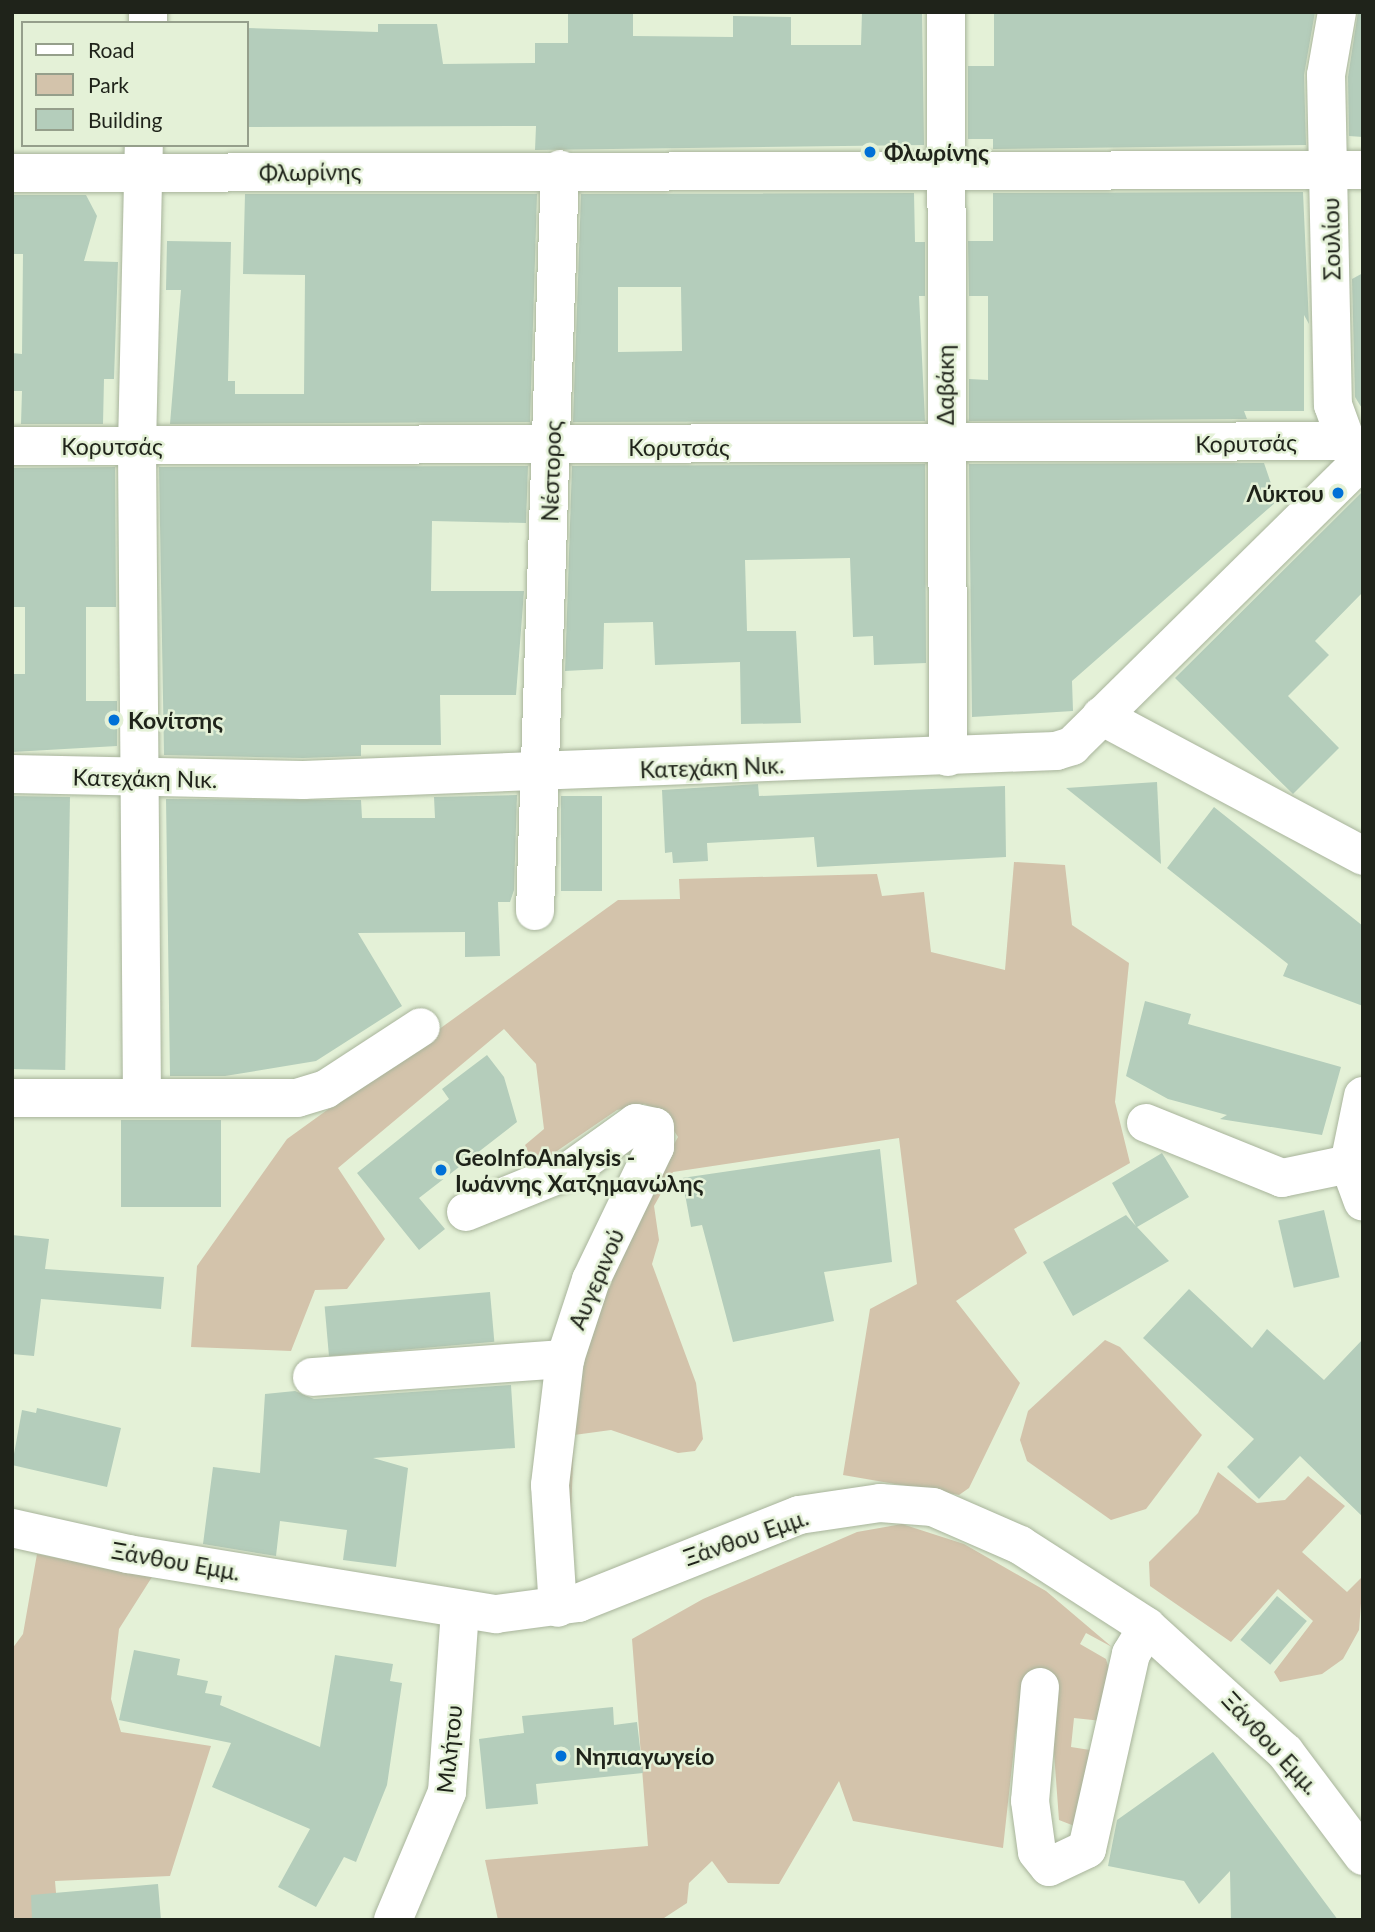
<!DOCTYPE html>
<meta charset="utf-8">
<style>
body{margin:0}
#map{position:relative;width:1375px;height:1932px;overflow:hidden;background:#e4f1d7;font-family:Lato,sans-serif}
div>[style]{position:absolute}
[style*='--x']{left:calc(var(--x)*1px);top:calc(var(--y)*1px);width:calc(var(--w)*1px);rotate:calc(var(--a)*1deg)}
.green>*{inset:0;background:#d3c3ab}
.building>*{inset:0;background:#b4cdbb;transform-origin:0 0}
.roads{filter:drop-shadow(0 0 2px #a8b49b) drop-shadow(0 0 2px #a8b49b)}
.minor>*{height:38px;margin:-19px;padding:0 19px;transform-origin:19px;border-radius:19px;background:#fff}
.dots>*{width:19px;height:19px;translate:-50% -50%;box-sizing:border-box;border:4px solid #e4f1d7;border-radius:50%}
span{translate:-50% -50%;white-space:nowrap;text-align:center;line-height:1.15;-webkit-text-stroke:5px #e4f1d7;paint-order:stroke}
.poi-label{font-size:23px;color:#1f231a;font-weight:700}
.left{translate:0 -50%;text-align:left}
.right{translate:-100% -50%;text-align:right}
.street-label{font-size:23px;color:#1f231a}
.frame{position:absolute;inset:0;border:14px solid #1f231a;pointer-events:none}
.legend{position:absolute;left:21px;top:21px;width:228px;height:126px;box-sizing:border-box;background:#e4f1d7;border:2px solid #959f8b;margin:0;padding:9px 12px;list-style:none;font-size:21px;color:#1f231a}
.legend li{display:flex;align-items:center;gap:14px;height:35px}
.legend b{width:35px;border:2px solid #959f8b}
</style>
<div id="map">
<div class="green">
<div style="clip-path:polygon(1014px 862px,1065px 865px,1072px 925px,1129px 963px,1115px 1102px,1130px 1163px,1014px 1229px,1027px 1253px,956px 1301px,1020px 1383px,969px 1488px,959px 1495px,843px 1475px,870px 1309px,917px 1284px,899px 1138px,673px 1172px,654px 1206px,659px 1240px,652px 1264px,696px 1383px,703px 1439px,695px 1451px,678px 1453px,611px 1430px,574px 1435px,570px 1541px,560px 1554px,566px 1422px,588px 1323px,627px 1228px,678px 1137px,661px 1111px,644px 1104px,617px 1110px,535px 1166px,525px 1145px,544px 1129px,536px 1064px,504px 1029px,338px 1168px,385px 1239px,347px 1289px,315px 1290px,291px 1351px,191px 1347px,197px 1266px,287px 1139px,618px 900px,680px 899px,679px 879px,877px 874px,882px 896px,924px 892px,931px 952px,1005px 970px)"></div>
<div style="clip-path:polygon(1105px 1340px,1120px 1347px,1202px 1435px,1146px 1509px,1111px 1520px,1027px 1461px,1020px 1440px,1028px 1411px)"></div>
<div style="clip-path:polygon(1218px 1472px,1257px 1503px,1285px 1500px,1308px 1476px,1345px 1506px,1302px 1552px,1347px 1592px,1363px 1576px,1359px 1630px,1343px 1659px,1322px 1674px,1280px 1682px,1274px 1672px,1313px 1621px,1278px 1589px,1231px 1642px,1150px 1586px,1149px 1562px,1198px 1513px)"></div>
<div style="clip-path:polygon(902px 1524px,964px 1544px,1046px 1591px,1112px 1647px,1086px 1633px,1080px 1644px,1106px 1659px,1110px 1672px,1102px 1721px,1074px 1718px,1071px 1747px,1090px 1750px,1077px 1827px,1059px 1820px,1052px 1726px,1029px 1694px,1016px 1730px,1003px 1848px,853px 1821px,839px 1781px,779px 1884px,728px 1883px,712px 1861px,689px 1883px,687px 1903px,664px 1918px,498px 1920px,485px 1860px,648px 1846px,632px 1639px,703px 1599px,857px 1532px)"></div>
<div style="clip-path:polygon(37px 1554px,152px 1577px,119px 1629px,111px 1699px,121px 1732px,211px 1746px,170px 1876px,55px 1881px,58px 1916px,12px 1920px,12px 1649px,23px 1634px)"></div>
</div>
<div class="building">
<div style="clip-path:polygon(568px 12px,633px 12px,633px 36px,733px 37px,733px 16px,791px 17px,791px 45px,861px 45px,862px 12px,922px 12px,924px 145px,535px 150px,536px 126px,247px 127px,247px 28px,378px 32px,378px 24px,437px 24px,443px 64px,535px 63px,535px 43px,568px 43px)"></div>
<div style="clip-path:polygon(994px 12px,1315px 12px,1304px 75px,1306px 145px,993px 149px,993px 139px,968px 139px,968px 66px,994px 66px)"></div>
<div style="clip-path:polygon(1358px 12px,1363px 12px,1363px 137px,1349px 136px,1348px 77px)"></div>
<div style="clip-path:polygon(1303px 192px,1309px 324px,1304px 315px,1304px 411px,1244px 411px,1247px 419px,969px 421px,969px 379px,988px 380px,988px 296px,969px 296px,968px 241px,993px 241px,993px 193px)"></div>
<div style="clip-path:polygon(evenodd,914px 193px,915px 242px,925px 242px,925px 296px,919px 296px,925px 421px,573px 422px,581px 194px,914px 193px,618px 287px,681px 287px,682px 351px,618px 352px,618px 287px)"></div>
<div style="clip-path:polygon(245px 194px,537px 194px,530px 422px,170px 424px,181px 290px,166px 290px,167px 241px,231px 242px,228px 381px,235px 381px,235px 394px,304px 394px,305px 275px,243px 274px)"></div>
<div style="clip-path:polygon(12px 195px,86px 195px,97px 216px,84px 261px,118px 262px,114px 379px,104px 379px,103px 424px,21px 424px,22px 391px,12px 391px,12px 353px,22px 354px,23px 254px,12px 254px)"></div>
<div style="clip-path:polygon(1363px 273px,1363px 410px,1355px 397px,1352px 279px)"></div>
<div style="clip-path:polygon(1264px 463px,1277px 501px,1072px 681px,1073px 711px,972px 717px,969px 464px)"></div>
<div style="clip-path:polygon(925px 464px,926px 663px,874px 665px,873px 636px,853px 637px,850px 558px,745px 560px,747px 631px,796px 631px,801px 723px,741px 724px,740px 662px,655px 665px,653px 622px,604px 623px,603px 669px,565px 671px,572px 466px)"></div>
<div style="clip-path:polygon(528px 466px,526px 523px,432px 521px,431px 591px,524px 591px,516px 695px,440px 695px,441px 745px,361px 745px,361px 756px,303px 758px,164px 755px,159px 467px)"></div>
<div style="clip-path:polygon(115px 467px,116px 607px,86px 607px,86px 701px,117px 701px,117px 746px,12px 752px,12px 674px,25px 674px,25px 607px,12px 607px,12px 468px)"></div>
<div style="clip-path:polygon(1363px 491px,1363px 592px,1315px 641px,1329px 655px,1288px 696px,1339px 748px,1293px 794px,1175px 678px)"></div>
<div style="clip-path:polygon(1157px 782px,1161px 864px,1066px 788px)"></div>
<div style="clip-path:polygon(758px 784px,759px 796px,1005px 786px,1006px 857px,817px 867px,814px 837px,707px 843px,708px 861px,673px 863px,672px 852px,665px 853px,662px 790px)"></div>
<div style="clip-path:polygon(517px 795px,514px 890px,510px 902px,498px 902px,500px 956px,465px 957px,465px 932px,358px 933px,402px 1006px,316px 1061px,225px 1076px,170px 1076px,166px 799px,361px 800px,362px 818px,435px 818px,434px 797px)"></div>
<div style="left:12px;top:796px;width:58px;height:273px;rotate:1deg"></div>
<div style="left:561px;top:796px;width:41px;height:95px"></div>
<div style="clip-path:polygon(1214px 807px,1363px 926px,1363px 1006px,1283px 976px,1288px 964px,1167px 868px)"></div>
<div style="clip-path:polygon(1145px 1001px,1191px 1014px,1188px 1024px,1341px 1067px,1322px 1135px,1220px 1119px,1227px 1115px,1168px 1099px,1126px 1076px)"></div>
<div style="clip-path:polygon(487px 1055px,504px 1077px,517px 1122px,419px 1198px,445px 1229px,419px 1250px,357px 1173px,449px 1099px,442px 1089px)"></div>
<div style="left:121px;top:1120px;width:100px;height:87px"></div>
<div style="clip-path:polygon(880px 1149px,892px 1262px,824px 1272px,834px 1321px,733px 1342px,702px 1225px,691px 1227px,682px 1178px)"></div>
<div style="clip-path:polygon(1162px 1153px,1189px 1197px,1137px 1227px,1169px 1261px,1073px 1316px,1043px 1262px,1126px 1215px,1136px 1226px,1112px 1183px)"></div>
<div style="left:1324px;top:1210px;width:69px;height:47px;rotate:77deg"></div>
<div style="clip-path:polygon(12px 1235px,49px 1239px,45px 1269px,164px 1277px,161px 1309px,41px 1299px,34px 1356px,12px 1354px)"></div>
<div style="clip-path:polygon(1189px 1289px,1252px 1348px,1267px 1329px,1324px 1380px,1363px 1339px,1363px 1517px,1300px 1456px,1259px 1499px,1227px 1467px,1254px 1439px,1143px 1338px)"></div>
<div style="left:490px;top:1292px;width:50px;height:166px;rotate:85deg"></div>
<div style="clip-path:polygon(511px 1385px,515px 1448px,373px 1458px,408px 1468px,396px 1567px,343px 1560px,347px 1530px,280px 1521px,276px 1556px,203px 1544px,213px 1467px,260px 1473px,265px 1394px,295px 1391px,314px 1399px)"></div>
<div style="clip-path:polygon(37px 1408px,121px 1428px,107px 1487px,12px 1465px,22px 1410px,36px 1413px)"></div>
<div style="left:1277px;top:1596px;width:39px;height:57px;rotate:40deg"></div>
<div style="clip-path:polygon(134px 1650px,180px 1659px,177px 1675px,208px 1681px,205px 1693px,222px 1696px,220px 1705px,320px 1747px,335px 1655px,393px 1664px,390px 1681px,402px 1683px,387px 1785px,356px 1862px,344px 1857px,316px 1907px,278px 1887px,310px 1829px,212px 1787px,231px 1743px,119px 1720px)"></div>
<div style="clip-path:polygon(613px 1707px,614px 1725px,637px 1722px,643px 1773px,536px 1784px,538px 1804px,486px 1809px,479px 1739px,524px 1733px,522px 1716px)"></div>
<div style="clip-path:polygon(1213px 1752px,1338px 1920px,1231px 1920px,1230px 1871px,1199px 1904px,1184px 1881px,1108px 1866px,1117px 1820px)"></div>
<div style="clip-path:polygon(158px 1884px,161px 1920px,32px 1920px,31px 1895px)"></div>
</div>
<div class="roads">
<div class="minor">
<div style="--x:946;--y:12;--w:745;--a:89.85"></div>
<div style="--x:1337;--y:12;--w:64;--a:99.9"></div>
<div style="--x:1326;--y:75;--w:330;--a:88.8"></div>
<div style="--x:1333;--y:405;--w:38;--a:70"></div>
<div style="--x:1346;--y:441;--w:23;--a:43"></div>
<div style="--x:148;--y:23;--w:11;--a:-90"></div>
<div style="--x:12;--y:173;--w:1351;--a:-0.13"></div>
<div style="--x:12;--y:446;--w:1334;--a:-0.21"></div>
<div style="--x:1101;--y:716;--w:297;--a:28.1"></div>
<div style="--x:12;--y:774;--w:291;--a:1.2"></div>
<div style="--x:303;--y:780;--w:754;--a:-2.21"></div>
<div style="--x:1056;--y:751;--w:17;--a:-17"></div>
<div style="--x:1072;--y:746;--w:409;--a:-44.6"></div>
<div style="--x:535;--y:911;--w:742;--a:-88.07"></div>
<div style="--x:1363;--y:1096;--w:69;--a:101.6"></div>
<div style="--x:1349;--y:1164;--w:40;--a:69.8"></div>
<div style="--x:12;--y:1098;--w:285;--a:0"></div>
<div style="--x:297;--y:1098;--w:30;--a:-17"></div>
<div style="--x:326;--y:1089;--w:113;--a:-33.1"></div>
<div style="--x:142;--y:1098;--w:652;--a:-90.44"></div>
<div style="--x:137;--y:446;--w:301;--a:-88.7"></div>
<div style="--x:1146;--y:1123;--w:147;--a:22"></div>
<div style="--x:1282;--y:1178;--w:68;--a:-11.8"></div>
<div style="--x:466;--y:1212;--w:114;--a:-22.1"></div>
<div style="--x:572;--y:1169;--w:79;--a:-35.7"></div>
<div style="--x:636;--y:1123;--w:19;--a:12"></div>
<div style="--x:655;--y:1127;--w:20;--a:90"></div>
<div style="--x:655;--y:1147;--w:148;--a:115.7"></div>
<div style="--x:591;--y:1280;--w:83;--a:108.2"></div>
<div style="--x:565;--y:1359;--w:127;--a:96.8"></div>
<div style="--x:550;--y:1485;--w:123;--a:86.3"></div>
<div style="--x:312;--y:1377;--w:254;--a:-4.1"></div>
<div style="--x:12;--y:1528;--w:119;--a:12.6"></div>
<div style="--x:128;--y:1554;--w:373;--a:9.3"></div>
<div style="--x:496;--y:1614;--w:83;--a:-7.6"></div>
<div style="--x:578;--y:1603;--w:238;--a:-21.7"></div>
<div style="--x:799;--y:1515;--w:82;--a:-8.4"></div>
<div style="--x:880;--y:1503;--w:53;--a:4.3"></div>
<div style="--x:933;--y:1507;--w:95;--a:23.6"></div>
<div style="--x:1020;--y:1545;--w:151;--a:32.8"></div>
<div style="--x:1147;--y:1627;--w:186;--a:42.2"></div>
<div style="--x:1285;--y:1752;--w:130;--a:53.1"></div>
<div style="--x:1040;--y:1687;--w:114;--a:95"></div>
<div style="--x:1030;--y:1801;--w:51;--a:82.2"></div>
<div style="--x:1037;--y:1852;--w:19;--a:51"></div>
<div style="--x:1049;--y:1867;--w:42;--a:-25.3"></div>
<div style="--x:1087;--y:1849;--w:200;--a:-77.3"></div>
<div style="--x:1131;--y:1654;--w:31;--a:-59"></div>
<div style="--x:393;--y:1920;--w:139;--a:-67.1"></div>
<div style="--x:447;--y:1792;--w:183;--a:-85.9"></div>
</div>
</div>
<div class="dots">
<div style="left:870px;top:152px;background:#0070d7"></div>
<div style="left:1338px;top:493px;background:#0070d7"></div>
<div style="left:114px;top:720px;background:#0070d7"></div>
<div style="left:441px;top:1170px;background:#0070d7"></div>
<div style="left:561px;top:1756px;background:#0070d7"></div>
</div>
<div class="poi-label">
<span class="left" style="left:884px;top:152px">Φλωρίνης</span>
<span class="right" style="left:1324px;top:493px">Λύκτου</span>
<span class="left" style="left:128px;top:720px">Κονίτσης</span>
<span class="left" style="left:455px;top:1170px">GeoInfoAnalysis -<br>Ιωάννης Χατζημανώλης</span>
<span class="left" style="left:575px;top:1756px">Νηπιαγωγείο</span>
</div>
<div class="street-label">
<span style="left:310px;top:172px;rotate:-1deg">Φλωρίνης</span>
<span style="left:1331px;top:239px;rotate:-91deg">Σουλίου</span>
<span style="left:945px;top:385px;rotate:-90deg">Δαβάκη</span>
<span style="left:1246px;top:443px;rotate:-1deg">Κορυτσάς</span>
<span style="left:112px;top:446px">Κορυτσάς</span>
<span style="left:679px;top:447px">Κορυτσάς</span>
<span style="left:551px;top:471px;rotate:-88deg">Νέστορος</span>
<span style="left:712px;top:767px;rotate:-2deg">Κατεχάκη Νικ.</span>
<span style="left:145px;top:778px;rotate:1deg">Κατεχάκη Νικ.</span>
<span style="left:596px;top:1279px;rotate:-67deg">Αυγερινού</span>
<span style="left:746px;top:1537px;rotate:-19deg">Ξάνθου Εμμ.</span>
<span style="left:176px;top:1561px;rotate:10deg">Ξάνθου Εμμ.</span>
<span style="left:1271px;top:1743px;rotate:47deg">Ξάνθου Εμμ.</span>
<span style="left:449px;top:1749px;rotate:-84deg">Μιλήτου</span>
</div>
<div class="frame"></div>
<ul class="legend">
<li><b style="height:9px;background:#fff"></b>Road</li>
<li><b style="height:19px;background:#d3c3ab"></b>Park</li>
<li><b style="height:19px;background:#b4cdbb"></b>Building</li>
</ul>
</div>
